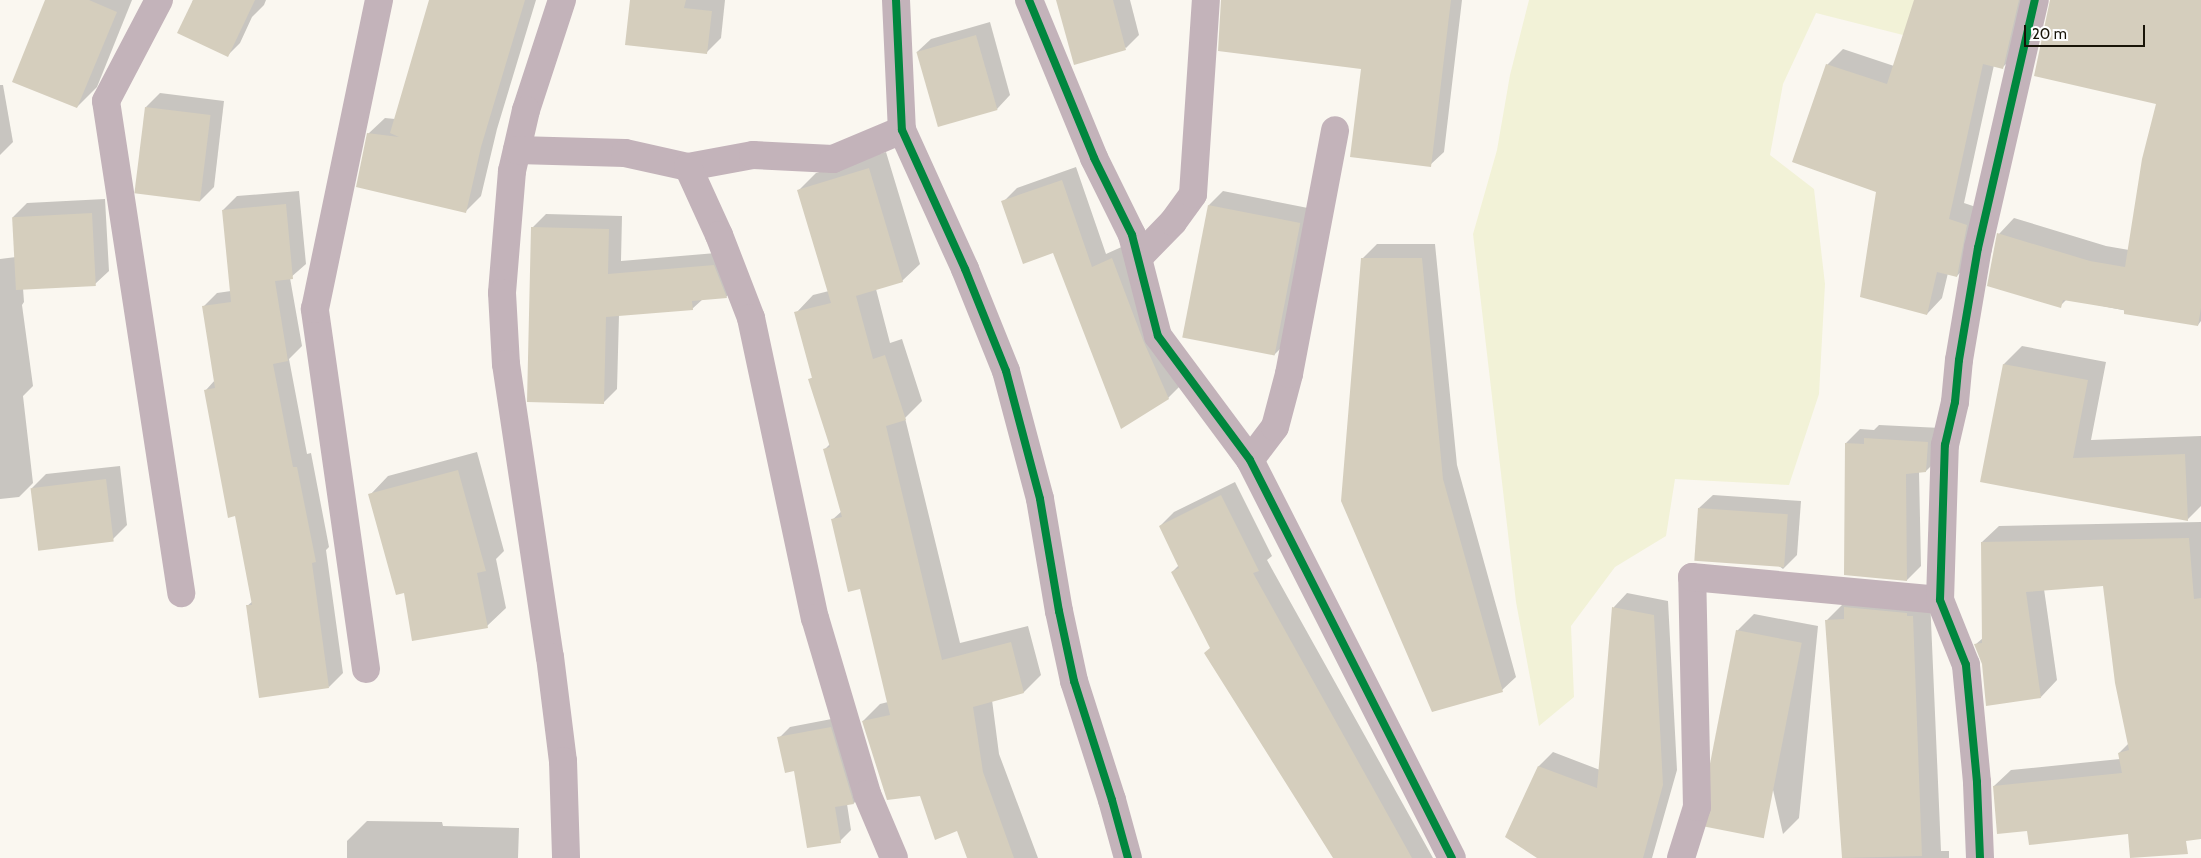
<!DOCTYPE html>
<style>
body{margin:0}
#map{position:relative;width:2201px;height:858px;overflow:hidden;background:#faf7f0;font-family:Cabin,sans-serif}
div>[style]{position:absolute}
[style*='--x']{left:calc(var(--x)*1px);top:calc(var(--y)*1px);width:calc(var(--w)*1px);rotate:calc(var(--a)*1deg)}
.green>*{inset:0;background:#f2f2d7}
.shadow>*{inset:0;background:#0003}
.building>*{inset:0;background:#d5cebd;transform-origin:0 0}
.street>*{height:28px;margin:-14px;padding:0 14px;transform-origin:14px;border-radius:14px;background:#c3b3ba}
.cycleway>*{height:8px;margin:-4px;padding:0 4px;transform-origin:4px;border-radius:4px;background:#00873e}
span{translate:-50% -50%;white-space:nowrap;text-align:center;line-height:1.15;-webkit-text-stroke:4px #fff;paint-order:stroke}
.scale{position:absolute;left:2024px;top:25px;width:121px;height:22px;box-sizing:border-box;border:2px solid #181408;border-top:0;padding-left:6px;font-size:15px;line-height:18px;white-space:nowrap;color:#181408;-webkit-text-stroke:4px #fff;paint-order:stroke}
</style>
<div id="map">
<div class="green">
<div style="clip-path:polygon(1529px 0,1915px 0,1907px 36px,1816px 13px,1783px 84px,1770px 155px,1814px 189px,1825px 284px,1819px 394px,1789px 485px,1675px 479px,1666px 536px,1615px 567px,1571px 626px,1574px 697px,1539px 726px,1516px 602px,1473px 234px,1497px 150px,1510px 75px)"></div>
</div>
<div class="shadow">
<div style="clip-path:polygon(46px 0,132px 0,97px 87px,77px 107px)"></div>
<div style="clip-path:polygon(193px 0,266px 0,264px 5px,252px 17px,240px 43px,228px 55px,191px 6px)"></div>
<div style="clip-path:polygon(430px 0,536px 0,497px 129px,481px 196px,465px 212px,368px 134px,385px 118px,395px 119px)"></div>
<div style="clip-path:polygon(631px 0,725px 0,721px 38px,707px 52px)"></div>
<div style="clip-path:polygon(1057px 0,1130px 0,1139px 35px,1126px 48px)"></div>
<div style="clip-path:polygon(1223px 0,1462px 0,1444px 152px,1430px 165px,1362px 68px)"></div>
<div style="clip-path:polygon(1915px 0,2030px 0,2019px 51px,2003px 67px,1994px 65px,1964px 203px,1982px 209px,1972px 260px,1957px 276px,1948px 273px,1942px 298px,1927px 314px,1827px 65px,1843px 49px,1894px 66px)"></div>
<div style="clip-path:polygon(2051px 0,2201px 0,2201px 321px,2198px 325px,2067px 299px,2060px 306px,1999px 234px,2014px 218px,2106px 246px,2129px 250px,2157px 103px)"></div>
<div style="clip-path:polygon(990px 22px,1010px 95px,997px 109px,917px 52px,931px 39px)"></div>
<div style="clip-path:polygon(0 85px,3px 85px,13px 142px,0 155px)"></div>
<div style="clip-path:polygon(160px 93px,224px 101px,214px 187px,200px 201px,146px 107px)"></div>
<div style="clip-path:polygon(886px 152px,920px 264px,902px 281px,876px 289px,890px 343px,902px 339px,922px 401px,905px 418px,960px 643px,1028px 626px,1041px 675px,1024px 692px,992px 700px,999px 754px,1038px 858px,968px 858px,958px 830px,920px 794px,863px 721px,880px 704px,888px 702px,861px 588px,832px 520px,842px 511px,825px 449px,830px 444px,810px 379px,813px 377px,796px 313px,813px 295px,829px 291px,799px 190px,816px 173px)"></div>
<div style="clip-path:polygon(1076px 167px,1106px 254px,1126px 245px,1182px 384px,1168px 398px,1053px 252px,1003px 202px,1017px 188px)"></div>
<div style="clip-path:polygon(299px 191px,306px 264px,290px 278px,302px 346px,289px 359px,307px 454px,311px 453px,329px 547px,326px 550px,343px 673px,329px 687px,247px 606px,253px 601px,236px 515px,206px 390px,215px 380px,203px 307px,217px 293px,231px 291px,223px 210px,237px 196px)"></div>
<div style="clip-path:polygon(1223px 191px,1313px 209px,1288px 341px,1274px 355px,1209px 205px)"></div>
<div style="clip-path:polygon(105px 199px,109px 271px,95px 284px,23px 288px,24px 302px,22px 305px,33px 386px,23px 396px,33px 483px,19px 497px,0 499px,0 259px,16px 257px,13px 217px,27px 203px)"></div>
<div style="clip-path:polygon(546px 214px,622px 216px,621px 261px,728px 252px,740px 283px,726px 297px,703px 299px,692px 309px,619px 315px,617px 389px,603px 403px,532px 228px)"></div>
<div style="clip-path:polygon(1377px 244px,1435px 244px,1457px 465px,1516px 677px,1502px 690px,1363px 258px)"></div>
<div style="clip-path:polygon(2022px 346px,2106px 362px,2091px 440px,2201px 436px,2201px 506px,2187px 520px,1982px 481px,2004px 364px)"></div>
<div style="clip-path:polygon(1879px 425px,1941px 428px,1940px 457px,1926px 471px,1919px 471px,1921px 566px,1907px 580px,1846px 443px,1860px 429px,1874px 430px)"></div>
<div style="clip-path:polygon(477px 452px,504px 551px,496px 559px,506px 608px,487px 626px,405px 592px,370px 495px,388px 476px)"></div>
<div style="clip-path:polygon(120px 466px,127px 525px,113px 539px,32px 488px,46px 474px)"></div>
<div style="clip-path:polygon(1235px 482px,1272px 556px,1267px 560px,1433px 858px,1334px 858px,1211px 648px,1172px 572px,1179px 565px,1160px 526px,1174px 512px)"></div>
<div style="clip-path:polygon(1713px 495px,1801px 501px,1797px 555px,1783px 569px,1699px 508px)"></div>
<div style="clip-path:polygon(2201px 522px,2201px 826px,2028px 830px,1994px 786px,2011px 770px,2120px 759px,2119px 753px,2129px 743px,2105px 585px,2044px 589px,2057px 680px,2041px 697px,1983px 663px,1976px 644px,1983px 638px,1982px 542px,1999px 526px)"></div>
<div style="clip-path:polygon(1627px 593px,1668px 601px,1677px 770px,1652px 858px,1539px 858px,1507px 837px,1539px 766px,1553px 752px,1600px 770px,1614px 607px)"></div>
<div style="clip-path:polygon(1930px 598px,1941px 851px,1949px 851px,1949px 858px,1843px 858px,1826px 621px,1844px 603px)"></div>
<div style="clip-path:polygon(1754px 614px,1818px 626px,1799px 818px,1783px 834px,1737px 631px)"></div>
<div style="clip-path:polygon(842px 717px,865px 792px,854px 803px,847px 804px,851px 830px,840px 841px,795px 770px,779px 738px,790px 727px)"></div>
<div style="clip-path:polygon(367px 821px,442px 822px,443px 826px,519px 828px,518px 858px,347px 858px,347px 841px)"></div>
</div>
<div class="building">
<div style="clip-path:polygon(45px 0,89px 0,117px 12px,77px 108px,12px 82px)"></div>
<div style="clip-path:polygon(193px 0,255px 0,228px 57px,177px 33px)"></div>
<div style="clip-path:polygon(429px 0,525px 0,481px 147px,466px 213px,356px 187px,367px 133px,399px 137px,390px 133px)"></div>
<div style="clip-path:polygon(630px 0,686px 0,684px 8px,712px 11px,707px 54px,625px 45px)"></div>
<div style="clip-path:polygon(1056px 0,1113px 0,1126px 50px,1074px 65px)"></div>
<div style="clip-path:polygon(1221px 0,1451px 0,1431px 167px,1350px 157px,1361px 69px,1218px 51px)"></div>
<div style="clip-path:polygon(1914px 0,2019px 0,2003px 69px,1983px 64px,1949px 219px,1967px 225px,1957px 277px,1937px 272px,1927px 315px,1860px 297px,1876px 192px,1792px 162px,1826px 64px,1887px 84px)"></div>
<div style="clip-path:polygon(2050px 0,2201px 0,2201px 308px,2198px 326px,2124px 314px,2124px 310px,2063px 300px,2061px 308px,1987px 286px,1997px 233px,2090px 261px,2125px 267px,2142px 159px,2156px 104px,2034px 76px)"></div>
<div style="left:976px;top:35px;width:78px;height:62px;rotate:74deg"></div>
<div style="left:145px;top:107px;width:66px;height:87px;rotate:7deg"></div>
<div style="clip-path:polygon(869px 168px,903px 282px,849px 298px,856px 296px,873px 359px,885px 355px,906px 420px,886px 426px,942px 660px,1011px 642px,1024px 693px,973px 707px,983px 772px,1014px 858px,967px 858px,957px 831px,935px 840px,920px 796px,887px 800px,862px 721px,890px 715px,860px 589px,848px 592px,831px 519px,842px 517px,823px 449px,830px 447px,808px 379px,812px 378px,794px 312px,831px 303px,797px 190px)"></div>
<div style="clip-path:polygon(1062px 180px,1092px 267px,1112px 258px,1143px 340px,1169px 399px,1121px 429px,1053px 253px,1023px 264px,1001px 201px)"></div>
<div style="clip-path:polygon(286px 204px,293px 279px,275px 281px,288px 361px,273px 364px,293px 467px,297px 467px,316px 562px,312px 563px,329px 688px,259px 698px,246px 605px,252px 605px,235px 516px,228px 518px,204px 390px,215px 388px,202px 306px,231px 302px,222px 210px)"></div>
<div style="left:1208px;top:205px;width:94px;height:135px;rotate:11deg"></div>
<div style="left:92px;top:213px;width:73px;height:80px;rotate:87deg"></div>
<div style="clip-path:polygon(531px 227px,609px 229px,608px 274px,714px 265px,727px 298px,692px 301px,693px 310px,606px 317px,604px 404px,527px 402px)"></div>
<div style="clip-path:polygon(1361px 258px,1422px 258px,1443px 479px,1503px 692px,1432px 712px,1341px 501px)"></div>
<div style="clip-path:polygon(2003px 364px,2088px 380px,2073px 458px,2185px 454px,2188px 521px,1980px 482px)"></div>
<div style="clip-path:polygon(1864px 438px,1928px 442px,1926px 472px,1906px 474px,1907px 581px,1844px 575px,1845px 443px,1864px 444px)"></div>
<div style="clip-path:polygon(458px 470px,486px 571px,477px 573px,488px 628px,412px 641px,404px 593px,396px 595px,368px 494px)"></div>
<div style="left:106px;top:479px;width:63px;height:76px;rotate:83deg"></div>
<div style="clip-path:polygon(1221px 495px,1259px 571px,1253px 573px,1412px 858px,1333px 858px,1204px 653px,1210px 648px,1171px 572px,1179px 568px,1159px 526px)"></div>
<div style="left:1698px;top:508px;width:90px;height:53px;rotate:4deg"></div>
<div style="clip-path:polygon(2189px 538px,2194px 599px,2201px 598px,2201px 839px,2186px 841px,2188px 854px,2130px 858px,2128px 834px,2029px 845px,2027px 831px,1997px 834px,1993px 786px,2122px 773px,2118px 753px,2129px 750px,2115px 683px,2103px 586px,2026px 592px,2041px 698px,1986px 706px,1982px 664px,1974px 644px,1982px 643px,1981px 542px)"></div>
<div style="clip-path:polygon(1612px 607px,1654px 615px,1663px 785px,1643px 858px,1537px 858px,1505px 837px,1538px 766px,1597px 788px)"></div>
<div style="clip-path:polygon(1844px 607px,1907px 613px,1907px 616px,1913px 616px,1922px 856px,1842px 858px,1825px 620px,1844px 619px)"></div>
<div style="left:1736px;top:630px;width:67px;height:199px;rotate:11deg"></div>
<div style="clip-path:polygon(831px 727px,854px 804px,835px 807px,841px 843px,807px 848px,794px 771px,785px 773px,777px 737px)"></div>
</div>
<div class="street">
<div style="--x:159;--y:0;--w:114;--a:117.7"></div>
<div style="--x:106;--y:101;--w:498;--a:81.3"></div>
<div style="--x:562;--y:0;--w:116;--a:108.1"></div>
<div style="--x:526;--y:110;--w:63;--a:102.9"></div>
<div style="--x:512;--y:171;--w:122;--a:94.7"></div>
<div style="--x:502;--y:293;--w:71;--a:86.8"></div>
<div style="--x:506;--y:364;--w:296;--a:81.5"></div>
<div style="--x:550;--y:657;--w:105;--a:82.9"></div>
<div style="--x:563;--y:761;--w:97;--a:88.2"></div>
<div style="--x:896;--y:0;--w:130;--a:87.4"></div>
<div style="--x:902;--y:130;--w:153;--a:65.6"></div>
<div style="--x:965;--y:269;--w:110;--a:68.1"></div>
<div style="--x:1006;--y:371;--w:132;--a:75.1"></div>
<div style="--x:1040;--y:499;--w:114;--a:80.4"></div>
<div style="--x:1059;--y:611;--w:72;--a:77.9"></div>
<div style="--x:1074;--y:681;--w:125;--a:72.3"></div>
<div style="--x:1112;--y:800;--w:60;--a:74.6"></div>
<div style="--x:1029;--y:0;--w:171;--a:67.6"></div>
<div style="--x:1094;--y:158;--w:86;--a:63.7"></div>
<div style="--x:1132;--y:235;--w:104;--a:75.6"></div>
<div style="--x:1158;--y:336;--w:154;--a:53.4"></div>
<div style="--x:1250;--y:460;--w:446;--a:63.1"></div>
<div style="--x:517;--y:150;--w:108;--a:1.6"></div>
<div style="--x:625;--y:153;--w:65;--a:12.5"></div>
<div style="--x:688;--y:167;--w:66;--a:-10.5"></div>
<div style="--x:753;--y:155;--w:80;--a:2.9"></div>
<div style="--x:833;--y:159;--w:75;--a:-22.8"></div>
<div style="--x:688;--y:167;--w:75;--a:65.5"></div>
<div style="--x:719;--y:235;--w:89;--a:68.9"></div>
<div style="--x:751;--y:318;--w:307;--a:78"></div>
<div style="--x:815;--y:618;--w:184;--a:73.5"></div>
<div style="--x:867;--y:794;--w:69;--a:67.1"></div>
<div style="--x:1139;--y:257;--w:49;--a:-45.8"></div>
<div style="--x:1173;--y:222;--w:34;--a:-54"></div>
<div style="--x:1193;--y:194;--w:194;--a:-86.2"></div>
<div style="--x:1250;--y:460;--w:41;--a:-52.9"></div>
<div style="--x:1275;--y:427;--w:55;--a:-75.2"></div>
<div style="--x:1289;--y:374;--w:248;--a:-79.3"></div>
<div style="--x:366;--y:669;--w:364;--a:-98.1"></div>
<div style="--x:315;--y:309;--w:316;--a:-78.3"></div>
<div style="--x:1681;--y:858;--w:53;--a:-72.6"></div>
<div style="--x:1697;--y:807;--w:230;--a:-91.2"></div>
<div style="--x:1692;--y:577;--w:249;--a:5.3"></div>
<div style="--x:1980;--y:858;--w:76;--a:-92.3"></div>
<div style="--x:1977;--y:782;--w:118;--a:-95.4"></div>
<div style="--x:1966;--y:665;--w:70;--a:-111.8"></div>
<div style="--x:1940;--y:600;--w:155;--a:-88.2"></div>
<div style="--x:1945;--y:445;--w:44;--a:-76.9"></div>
<div style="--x:1955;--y:402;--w:42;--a:-84.6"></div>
<div style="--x:1959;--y:360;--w:114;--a:-80.4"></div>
<div style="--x:1978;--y:248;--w:254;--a:-77.1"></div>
</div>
<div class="cycleway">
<div style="--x:896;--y:0;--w:130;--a:87.4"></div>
<div style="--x:902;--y:130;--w:153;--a:65.6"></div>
<div style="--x:965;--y:269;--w:110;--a:68.1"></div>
<div style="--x:1006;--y:371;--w:132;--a:75.1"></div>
<div style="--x:1040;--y:499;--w:114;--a:80.4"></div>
<div style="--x:1059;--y:611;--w:72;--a:77.9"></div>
<div style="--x:1074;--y:681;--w:125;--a:72.3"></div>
<div style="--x:1112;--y:800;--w:60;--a:74.6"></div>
<div style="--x:1029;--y:0;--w:171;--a:67.6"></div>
<div style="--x:1094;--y:158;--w:86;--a:63.7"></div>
<div style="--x:1132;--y:235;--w:104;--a:75.6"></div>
<div style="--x:1158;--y:336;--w:154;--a:53.4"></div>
<div style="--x:1250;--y:460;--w:446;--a:63.1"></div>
<div style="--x:1980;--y:858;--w:76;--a:-92.3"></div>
<div style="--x:1977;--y:782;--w:118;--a:-95.4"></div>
<div style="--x:1966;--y:665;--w:70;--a:-111.8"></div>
<div style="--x:1940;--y:600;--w:155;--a:-88.2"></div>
<div style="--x:1945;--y:445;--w:44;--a:-76.9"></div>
<div style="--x:1955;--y:402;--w:42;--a:-84.6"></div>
<div style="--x:1959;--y:360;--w:114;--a:-80.4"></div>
<div style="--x:1978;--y:248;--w:254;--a:-77.1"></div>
</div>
<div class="scale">20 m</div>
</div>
